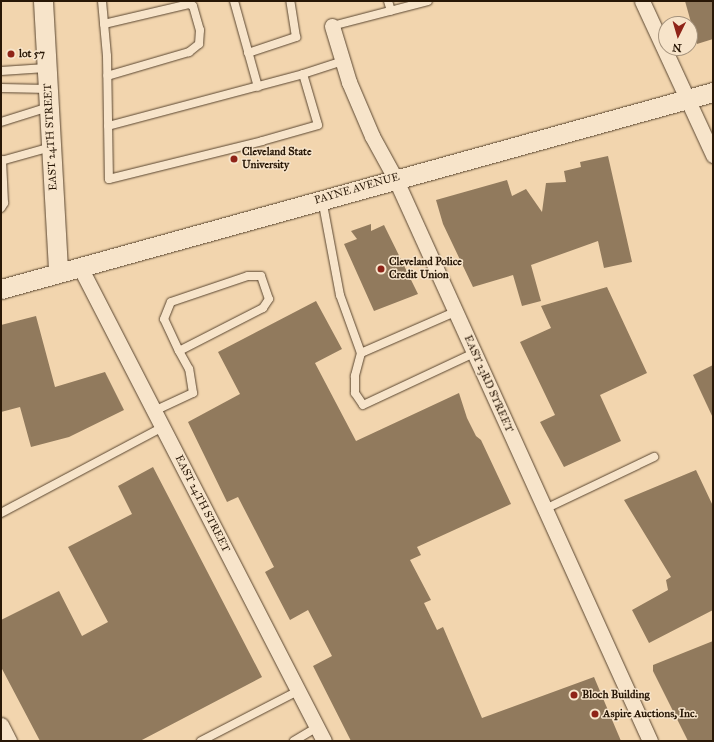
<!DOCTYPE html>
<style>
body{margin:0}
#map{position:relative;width:714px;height:742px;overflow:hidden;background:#f2d5ae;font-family:"IM FELL Great Primer",serif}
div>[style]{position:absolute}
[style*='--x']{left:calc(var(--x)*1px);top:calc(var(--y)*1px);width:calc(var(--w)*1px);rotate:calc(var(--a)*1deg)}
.building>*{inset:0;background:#917a5d}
.roads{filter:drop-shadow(0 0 1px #5a4630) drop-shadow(0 0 1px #5a4630)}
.service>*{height:8px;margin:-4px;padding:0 4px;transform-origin:4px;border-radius:4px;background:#f7e4ca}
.minor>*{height:15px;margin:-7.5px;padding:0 7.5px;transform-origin:7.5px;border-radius:7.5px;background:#f7e4ca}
.tertiary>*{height:19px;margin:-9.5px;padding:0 9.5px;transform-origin:9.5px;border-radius:9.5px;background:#f7e4ca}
.dots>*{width:11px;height:11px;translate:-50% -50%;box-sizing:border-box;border:2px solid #f7e4ca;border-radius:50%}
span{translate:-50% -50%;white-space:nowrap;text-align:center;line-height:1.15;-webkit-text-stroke:3px #f7e4ca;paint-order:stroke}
.poi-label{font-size:11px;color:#281706;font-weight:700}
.left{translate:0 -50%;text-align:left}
.street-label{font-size:11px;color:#281706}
.frame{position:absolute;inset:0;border:2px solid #281706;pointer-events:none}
.north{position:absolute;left:658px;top:16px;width:40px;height:40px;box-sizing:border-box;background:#f7e4ca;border:1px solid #a4927c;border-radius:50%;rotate:185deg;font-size:11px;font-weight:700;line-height:16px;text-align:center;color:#281706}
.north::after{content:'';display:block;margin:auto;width:14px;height:18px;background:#8f2418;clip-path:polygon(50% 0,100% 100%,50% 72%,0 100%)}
</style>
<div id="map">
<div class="building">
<div style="clip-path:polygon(685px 1px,713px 1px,713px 39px,697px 44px)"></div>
<div style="clip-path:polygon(608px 156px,632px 262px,604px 268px,598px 241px,531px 265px,541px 301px,522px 306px,513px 275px,473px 287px,443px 224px,436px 200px,507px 180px,512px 196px,526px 189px,542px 212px,546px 183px,566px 182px,564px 171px,581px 167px,580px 162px)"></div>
<div style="clip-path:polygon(371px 224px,371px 231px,384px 225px,418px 294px,374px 311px,344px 244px,357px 239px,351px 231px)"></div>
<div style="clip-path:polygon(607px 287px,647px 373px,600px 395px,621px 441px,564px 467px,540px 422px,555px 415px,520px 342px,551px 328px,541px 306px)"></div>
<div style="clip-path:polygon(316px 301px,342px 349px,315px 363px,356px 441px,459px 393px,467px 418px,476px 436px,481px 440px,511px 504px,417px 547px,421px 555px,410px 560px,431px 600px,424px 603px,437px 630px,443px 627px,482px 718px,594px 677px,621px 741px,351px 741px,313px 666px,332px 656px,308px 610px,290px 620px,265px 572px,274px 567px,238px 497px,227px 502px,188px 422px,240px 394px,218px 352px)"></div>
<div style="clip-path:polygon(36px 316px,55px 387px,105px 372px,124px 410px,69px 437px,31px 447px,20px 407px,1px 412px,1px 325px)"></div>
<div style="clip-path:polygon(713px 365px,713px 418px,693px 375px)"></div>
<div style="clip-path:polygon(153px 467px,262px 677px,140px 741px,40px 741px,1px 667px,1px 620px,59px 591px,82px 636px,108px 622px,68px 547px,132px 514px,118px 486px)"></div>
<div style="clip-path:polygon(696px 470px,713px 506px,713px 610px,649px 643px,632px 610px,668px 590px,666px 580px,671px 577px,624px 500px)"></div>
<div style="clip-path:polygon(713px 641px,713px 741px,688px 741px,653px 671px,653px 665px)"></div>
</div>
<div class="roads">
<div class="service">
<div style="--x:102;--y:1;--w:55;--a:84.8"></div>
<div style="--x:107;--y:56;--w:123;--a:89.1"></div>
<div style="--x:109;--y:179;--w:158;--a:-13.9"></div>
<div style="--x:262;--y:141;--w:58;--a:-15.9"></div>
<div style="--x:318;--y:125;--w:53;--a:-106.4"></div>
<div style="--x:234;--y:1;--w:89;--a:74.4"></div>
<div style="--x:388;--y:1;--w:10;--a:73"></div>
<div style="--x:104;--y:24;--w:87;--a:-13.2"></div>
<div style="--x:189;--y:4;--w:4;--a:27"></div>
<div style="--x:193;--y:6;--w:25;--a:74"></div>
<div style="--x:200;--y:30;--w:14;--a:94"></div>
<div style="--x:199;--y:44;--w:13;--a:141"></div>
<div style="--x:189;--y:52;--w:85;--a:163.7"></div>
<div style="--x:332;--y:26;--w:99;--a:-14.6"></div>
<div style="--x:248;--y:53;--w:51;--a:-18.4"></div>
<div style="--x:296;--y:37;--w:36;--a:-99"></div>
<div style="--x:1;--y:71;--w:45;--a:-3.8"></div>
<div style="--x:1;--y:88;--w:47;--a:1.2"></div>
<div style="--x:1;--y:122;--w:50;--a:-17.4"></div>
<div style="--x:108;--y:126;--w:202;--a:-14.9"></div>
<div style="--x:303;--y:74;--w:42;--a:-18"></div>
<div style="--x:1;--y:161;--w:52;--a:-15.6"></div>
<div style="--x:322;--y:199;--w:98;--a:79.4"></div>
<div style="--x:340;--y:295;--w:62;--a:70.1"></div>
<div style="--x:361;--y:353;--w:24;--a:105"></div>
<div style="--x:355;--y:376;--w:17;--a:90"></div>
<div style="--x:355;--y:393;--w:14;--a:56"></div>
<div style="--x:363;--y:405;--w:123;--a:-25.1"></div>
<div style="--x:1;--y:208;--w:6;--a:-59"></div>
<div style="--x:4;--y:203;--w:43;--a:-92.7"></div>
<div style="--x:361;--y:353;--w:103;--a:-23.6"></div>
<div style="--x:154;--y:411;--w:43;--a:-24.8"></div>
<div style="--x:193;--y:393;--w:24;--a:-99"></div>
<div style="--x:189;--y:369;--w:21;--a:-119"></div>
<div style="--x:179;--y:351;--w:35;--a:-115"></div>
<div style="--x:164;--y:319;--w:18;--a:-68"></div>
<div style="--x:171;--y:302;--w:81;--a:-18.7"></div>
<div style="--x:248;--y:276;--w:13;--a:0"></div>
<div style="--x:261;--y:276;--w:24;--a:71"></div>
<div style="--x:269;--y:299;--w:11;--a:124"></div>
<div style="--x:263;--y:308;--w:94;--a:152.9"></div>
<div style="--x:545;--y:509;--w:121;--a:-25.5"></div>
<div style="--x:1;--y:513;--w:183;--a:-28"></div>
<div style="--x:201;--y:741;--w:109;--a:-27.3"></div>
<div style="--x:294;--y:741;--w:27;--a:-31"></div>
</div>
<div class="minor">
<div style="--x:642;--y:1;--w:170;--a:65.2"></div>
<div style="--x:332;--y:26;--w:59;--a:73.1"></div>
<div style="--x:349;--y:82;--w:59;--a:66.9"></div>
<div style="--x:372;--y:136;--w:48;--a:61.3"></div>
<div style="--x:395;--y:178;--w:618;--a:65.63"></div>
<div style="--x:80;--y:267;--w:533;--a:62.76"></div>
<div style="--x:1;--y:725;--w:18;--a:63"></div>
</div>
<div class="tertiary">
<div style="--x:43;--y:1;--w:272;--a:86.8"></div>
<div style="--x:1;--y:289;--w:739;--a:-15.47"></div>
</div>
</div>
<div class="dots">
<div style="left:11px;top:54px;background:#8f2418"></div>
<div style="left:234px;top:159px;background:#8f2418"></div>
<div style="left:381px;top:269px;background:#8f2418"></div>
<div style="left:574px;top:695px;background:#8f2418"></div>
<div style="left:595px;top:714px;background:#8f2418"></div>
</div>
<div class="poi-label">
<span class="left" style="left:19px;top:54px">lot 57</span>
<span class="left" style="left:242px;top:159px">Cleveland State<br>University</span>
<span class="left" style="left:389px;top:269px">Cleveland Police<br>Credit Union</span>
<span class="left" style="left:582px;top:695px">Bloch Building</span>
<span class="left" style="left:603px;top:714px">Aspire Auctions, Inc.</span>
</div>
<div class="street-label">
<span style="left:51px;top:137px;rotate:-93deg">EAST 24TH STREET</span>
<span style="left:357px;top:189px;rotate:-16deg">PAYNE AVENUE</span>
<span style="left:488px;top:384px;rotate:66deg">EAST 23RD STREET</span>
<span style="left:202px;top:504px;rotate:63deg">EAST 24TH STREET</span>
</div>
<div class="frame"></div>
<div class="north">N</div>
</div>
